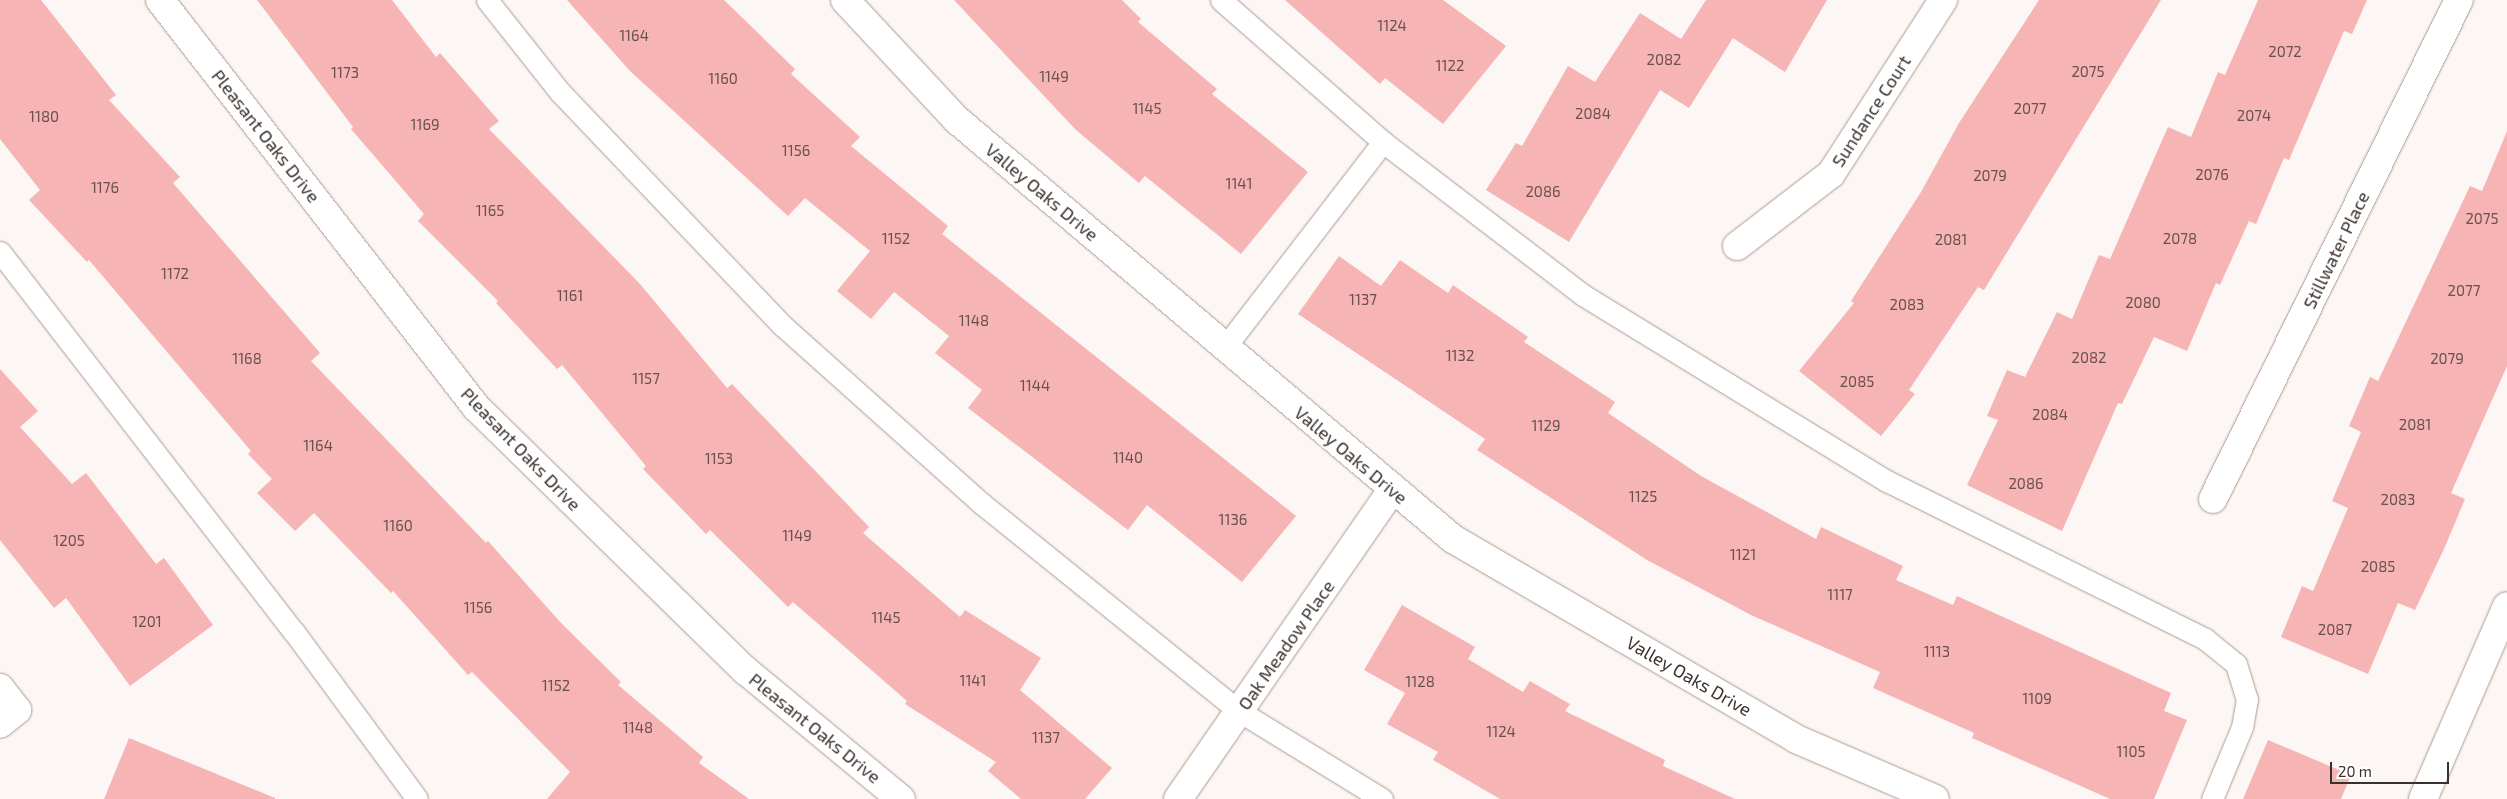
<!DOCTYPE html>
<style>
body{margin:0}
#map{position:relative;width:2507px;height:799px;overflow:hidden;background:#fcf7f5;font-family:"Exo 2",sans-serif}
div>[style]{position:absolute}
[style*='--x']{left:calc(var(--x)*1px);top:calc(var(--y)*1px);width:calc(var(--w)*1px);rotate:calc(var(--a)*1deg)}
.building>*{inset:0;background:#f6b4b4}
.roads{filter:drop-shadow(0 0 1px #af998c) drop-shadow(0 0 1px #af998c)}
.lane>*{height:21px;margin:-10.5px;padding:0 10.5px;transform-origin:10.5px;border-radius:10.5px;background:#fff}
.street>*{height:28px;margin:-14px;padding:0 14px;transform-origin:14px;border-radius:14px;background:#fff}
.secondary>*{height:28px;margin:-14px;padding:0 14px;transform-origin:14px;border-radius:14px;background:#fff}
span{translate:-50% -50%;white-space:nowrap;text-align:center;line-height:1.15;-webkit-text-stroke:4px #fff;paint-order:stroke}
.number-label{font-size:15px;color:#69524e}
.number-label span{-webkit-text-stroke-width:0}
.street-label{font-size:18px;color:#3a312c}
.scale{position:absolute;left:2330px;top:762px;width:119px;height:22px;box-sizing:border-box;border:2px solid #3a312c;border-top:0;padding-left:6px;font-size:15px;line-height:18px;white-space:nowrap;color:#3a312c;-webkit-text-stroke:4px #fff;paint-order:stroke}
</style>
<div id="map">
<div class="building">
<div style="clip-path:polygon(0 0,41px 0,116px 95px,109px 100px,180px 177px,173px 183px,320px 353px,311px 361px,486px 543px,488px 541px,561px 623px,621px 682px,618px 685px,703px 757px,699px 763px,749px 799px,547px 799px,570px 772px,472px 672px,468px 675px,393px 591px,391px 593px,314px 513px,295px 531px,257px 493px,272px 479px,248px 454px,251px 451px,89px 260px,87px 262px,29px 200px,40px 190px,0 139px)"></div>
<div style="clip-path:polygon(257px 0,392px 0,436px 57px,440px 53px,499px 121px,489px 129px,640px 284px,727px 388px,732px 384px,869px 527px,863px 533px,960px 617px,965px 610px,1041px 658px,1020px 690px,1112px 768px,1085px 799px,1021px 799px,988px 771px,996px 762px,905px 704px,907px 701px,793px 602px,788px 607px,710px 530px,706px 534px,643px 469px,646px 466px,562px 365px,557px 369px,496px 303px,498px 301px,418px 221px,424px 214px,351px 129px,353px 127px)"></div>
<div style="clip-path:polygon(567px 0,724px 0,795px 69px,791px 74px,860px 137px,851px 146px,948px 226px,942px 234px,1296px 516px,1242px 582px,1147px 505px,1128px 530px,968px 408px,982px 390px,935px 353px,949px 336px,894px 292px,871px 319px,837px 291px,870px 251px,805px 198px,788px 216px,630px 71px)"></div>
<div style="clip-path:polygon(954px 0,1122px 0,1141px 19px,1138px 22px,1217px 89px,1212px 94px,1308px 172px,1241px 254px,1145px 176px,1139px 183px,1076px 130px)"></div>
<div style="clip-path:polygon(1285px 0,1443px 0,1506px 46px,1443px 124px,1385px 78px,1380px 84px)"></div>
<div style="clip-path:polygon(1706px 0,1827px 0,1785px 72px,1733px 38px,1689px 108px,1660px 90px,1569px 242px,1486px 190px,1516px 143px,1522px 146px,1568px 66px,1595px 82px,1640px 13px,1681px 39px)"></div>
<div style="clip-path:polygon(2039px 0,2161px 0,1984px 290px,1978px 287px,1909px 390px,1915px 394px,1881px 436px,1799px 371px,1854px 303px,1851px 301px,1921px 192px,1959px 123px)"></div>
<div style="clip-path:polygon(2258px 0,2367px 0,2352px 34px,2344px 31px,2289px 160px,2284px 158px,2256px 224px,2249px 221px,2220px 285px,2216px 283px,2187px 351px,2154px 337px,2122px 404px,2118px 403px,2062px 531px,1967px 485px,1998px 420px,1987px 416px,2007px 370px,2025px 377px,2057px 312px,2072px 319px,2099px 255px,2110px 259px,2168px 127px,2191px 137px,2218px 72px,2225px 75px)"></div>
<div style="clip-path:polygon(2507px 131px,2507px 366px,2451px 493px,2465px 499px,2444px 549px,2415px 610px,2398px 603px,2368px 674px,2281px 637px,2302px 586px,2313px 591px,2348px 508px,2332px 501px,2361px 432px,2349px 426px,2370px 377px,2378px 381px,2470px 186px,2482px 191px)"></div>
<div style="clip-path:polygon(1339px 256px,1381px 286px,1400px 260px,1448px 293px,1453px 285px,1528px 337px,1524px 342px,1615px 402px,1608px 413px,1701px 476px,1816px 539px,1821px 527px,1903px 566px,1896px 580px,1953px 605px,1957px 596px,2171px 693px,2164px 711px,2187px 720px,2154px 799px,2110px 799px,1972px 738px,1974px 733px,1873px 688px,1880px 672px,1751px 615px,1647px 560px,1477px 450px,1485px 439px,1298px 314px)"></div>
<div style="clip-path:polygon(0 369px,38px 411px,20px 427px,72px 484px,86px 473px,156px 564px,164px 558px,213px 625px,130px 686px,66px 598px,54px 608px,0 540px)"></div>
<div style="clip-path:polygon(1402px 605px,1475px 647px,1468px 659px,1523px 692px,1530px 681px,1570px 704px,1565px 711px,1665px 760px,1663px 766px,1735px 799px,1500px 799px,1433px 760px,1438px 752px,1387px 724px,1405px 693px,1364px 670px)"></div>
<div style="clip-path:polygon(129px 738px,275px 798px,275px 799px,104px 799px)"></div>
<div style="clip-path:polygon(2268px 740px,2351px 775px,2341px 799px,2243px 799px)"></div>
</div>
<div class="roads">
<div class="lane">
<div style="--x:487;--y:0;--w:117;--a:51.6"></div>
<div style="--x:560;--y:92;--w:323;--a:46.4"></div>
<div style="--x:783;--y:326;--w:266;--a:41.8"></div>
<div style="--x:981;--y:503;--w:331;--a:38.9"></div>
<div style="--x:1239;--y:711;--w:168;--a:31.6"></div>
<div style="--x:1221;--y:0;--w:215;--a:41.2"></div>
<div style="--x:1383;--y:142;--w:252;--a:37.4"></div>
<div style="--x:1583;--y:295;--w:356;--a:31.5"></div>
<div style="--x:1887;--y:481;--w:355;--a:26.4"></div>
<div style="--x:2205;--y:639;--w:40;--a:39"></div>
<div style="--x:2236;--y:664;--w:37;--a:73"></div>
<div style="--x:2247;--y:699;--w:28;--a:100"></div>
<div style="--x:2242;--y:727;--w:78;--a:112.6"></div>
<div style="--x:0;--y:252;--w:480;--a:52.3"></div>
<div style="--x:294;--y:632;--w:207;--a:53.6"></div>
<div style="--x:1225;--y:347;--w:259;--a:-52.4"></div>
</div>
<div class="street">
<div style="--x:160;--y:0;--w:515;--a:52.17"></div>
<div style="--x:476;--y:407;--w:378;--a:44.4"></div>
<div style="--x:746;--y:671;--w:201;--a:39.6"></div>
<div style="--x:845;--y:0;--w:164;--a:47"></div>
<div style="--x:957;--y:120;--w:649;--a:40.19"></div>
<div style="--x:1453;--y:539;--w:397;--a:30.2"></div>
<div style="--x:1796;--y:739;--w:151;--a:23.3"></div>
<div style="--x:1737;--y:246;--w:118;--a:-37.5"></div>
<div style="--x:1831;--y:174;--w:207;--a:-57.2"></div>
<div style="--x:2213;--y:499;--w:556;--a:-63.76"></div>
<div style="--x:0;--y:688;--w:28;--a:52"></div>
<div style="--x:17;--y:710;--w:22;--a:141"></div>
<div style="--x:1178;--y:799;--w:376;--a:-55.3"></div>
</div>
<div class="secondary">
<div style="--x:2423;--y:799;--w:210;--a:-66.5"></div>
</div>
</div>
<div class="number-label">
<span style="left:1392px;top:26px">1124</span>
<span style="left:634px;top:36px">1164</span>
<span style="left:2285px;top:52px">2072</span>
<span style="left:1664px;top:60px">2082</span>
<span style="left:1450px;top:66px">1122</span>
<span style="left:2088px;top:72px">2075</span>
<span style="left:345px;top:73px">1173</span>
<span style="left:1054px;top:77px">1149</span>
<span style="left:723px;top:79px">1160</span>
<span style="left:1147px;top:109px">1145</span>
<span style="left:2030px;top:109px">2077</span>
<span style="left:1593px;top:114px">2084</span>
<span style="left:2254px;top:116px">2074</span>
<span style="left:44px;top:117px">1180</span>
<span style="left:425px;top:125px">1169</span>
<span style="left:796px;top:151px">1156</span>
<span style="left:2212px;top:175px">2076</span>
<span style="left:1990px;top:176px">2079</span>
<span style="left:1239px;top:184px">1141</span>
<span style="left:105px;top:188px">1176</span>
<span style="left:1543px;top:192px">2086</span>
<span style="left:490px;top:211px">1165</span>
<span style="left:2482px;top:219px">2075</span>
<span style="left:896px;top:239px">1152</span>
<span style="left:2180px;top:239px">2078</span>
<span style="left:1951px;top:240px">2081</span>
<span style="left:175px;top:274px">1172</span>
<span style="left:2464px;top:291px">2077</span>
<span style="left:570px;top:296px">1161</span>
<span style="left:1363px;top:300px">1137</span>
<span style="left:2143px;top:303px">2080</span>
<span style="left:1907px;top:305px">2083</span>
<span style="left:974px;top:321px">1148</span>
<span style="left:1460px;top:356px">1132</span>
<span style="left:2089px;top:358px">2082</span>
<span style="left:247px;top:359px">1168</span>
<span style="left:2447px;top:359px">2079</span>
<span style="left:646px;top:379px">1157</span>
<span style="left:1857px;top:382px">2085</span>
<span style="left:1035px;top:386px">1144</span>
<span style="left:2050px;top:415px">2084</span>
<span style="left:2415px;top:425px">2081</span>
<span style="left:1546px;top:426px">1129</span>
<span style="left:318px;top:446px">1164</span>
<span style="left:1128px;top:458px">1140</span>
<span style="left:719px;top:459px">1153</span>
<span style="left:2026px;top:484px">2086</span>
<span style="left:1643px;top:497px">1125</span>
<span style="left:2398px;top:500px">2083</span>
<span style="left:1233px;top:520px">1136</span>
<span style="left:398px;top:526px">1160</span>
<span style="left:797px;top:536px">1149</span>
<span style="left:69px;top:541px">1205</span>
<span style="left:1743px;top:555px">1121</span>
<span style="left:2378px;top:567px">2085</span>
<span style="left:1840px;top:595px">1117</span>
<span style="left:478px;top:608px">1156</span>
<span style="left:886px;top:618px">1145</span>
<span style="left:147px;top:622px">1201</span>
<span style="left:2335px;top:630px">2087</span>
<span style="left:1937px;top:652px">1113</span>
<span style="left:973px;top:681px">1141</span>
<span style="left:1420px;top:682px">1128</span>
<span style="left:556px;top:686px">1152</span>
<span style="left:2037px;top:699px">1109</span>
<span style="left:638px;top:728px">1148</span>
<span style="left:1501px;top:732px">1124</span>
<span style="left:1046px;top:738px">1137</span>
<span style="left:2131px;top:752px">1105</span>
</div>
<div class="street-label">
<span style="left:1871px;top:111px;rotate:-57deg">Sundance Court</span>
<span style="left:266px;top:136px;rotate:52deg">Pleasant Oaks Drive</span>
<span style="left:1042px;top:192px;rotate:40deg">Valley Oaks Drive</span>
<span style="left:2336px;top:250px;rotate:-64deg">Stillwater Place</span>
<span style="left:521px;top:449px;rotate:46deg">Pleasant Oaks Drive</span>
<span style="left:1351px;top:455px;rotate:40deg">Valley Oaks Drive</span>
<span style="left:1286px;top:645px;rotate:-55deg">Oak Meadow Place</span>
<span style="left:1689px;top:676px;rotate:30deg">Valley Oaks Drive</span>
<span style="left:815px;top:728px;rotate:39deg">Pleasant Oaks Drive</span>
</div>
<div class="scale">20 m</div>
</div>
